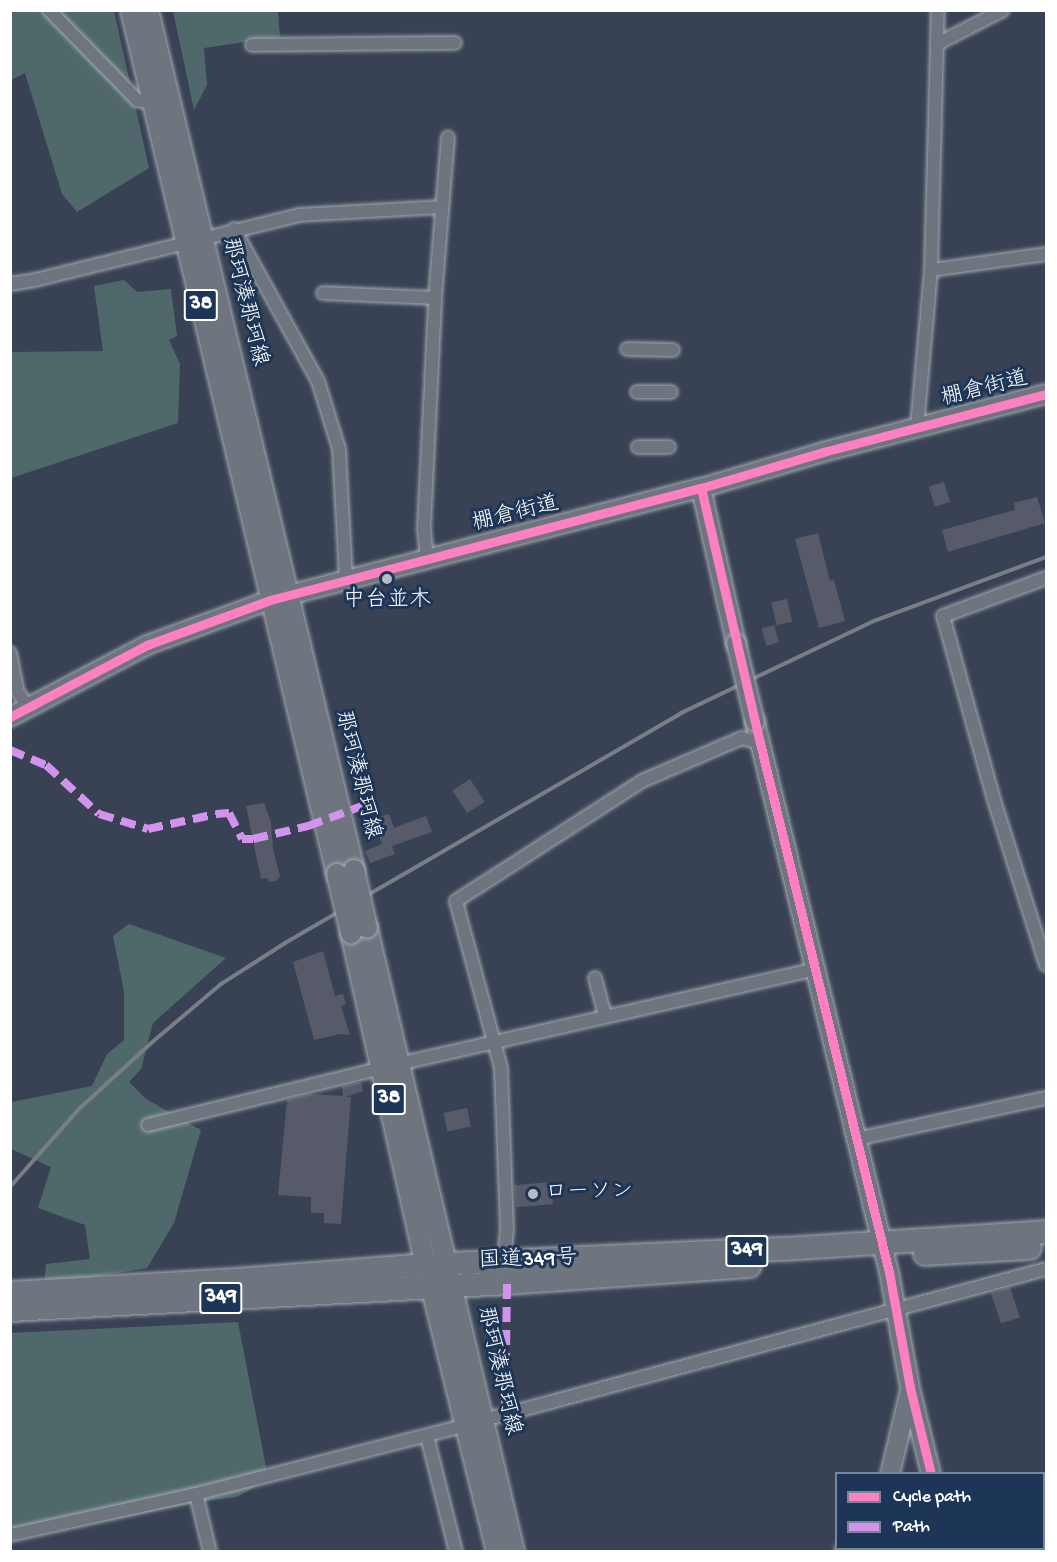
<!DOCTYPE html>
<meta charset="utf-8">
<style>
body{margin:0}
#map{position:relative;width:1057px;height:1562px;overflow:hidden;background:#384254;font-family:"Gochi Hand","Klee One",sans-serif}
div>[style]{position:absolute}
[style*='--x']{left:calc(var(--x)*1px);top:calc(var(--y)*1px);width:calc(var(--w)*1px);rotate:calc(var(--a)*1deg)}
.green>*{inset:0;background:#4f696a}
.building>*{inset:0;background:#575b69;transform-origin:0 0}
.roads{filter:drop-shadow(0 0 2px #a5aab2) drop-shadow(0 0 2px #a5aab2)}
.street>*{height:12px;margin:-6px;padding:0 6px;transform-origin:6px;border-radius:6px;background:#6f757e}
.secondary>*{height:18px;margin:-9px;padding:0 9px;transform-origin:9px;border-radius:9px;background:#6f757e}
.primary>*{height:20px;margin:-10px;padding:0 10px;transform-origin:10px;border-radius:10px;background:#6f757e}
.highway>*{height:22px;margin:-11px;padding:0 11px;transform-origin:11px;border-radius:11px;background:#6f757e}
.rail>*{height:4px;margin:-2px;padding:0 2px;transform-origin:2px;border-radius:2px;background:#777e86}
.bridges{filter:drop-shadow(0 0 2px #a5aab2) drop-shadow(0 0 2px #a5aab2)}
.secondary-bridge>*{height:18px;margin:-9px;padding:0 9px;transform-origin:9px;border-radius:9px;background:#6f757e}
.primary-bridge>*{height:20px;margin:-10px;padding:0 10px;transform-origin:10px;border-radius:10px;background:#6f757e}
.quiet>*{height:8px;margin-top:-4px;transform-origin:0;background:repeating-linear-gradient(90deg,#d193ec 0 15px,transparent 0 23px)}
.cycleway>*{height:9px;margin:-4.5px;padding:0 4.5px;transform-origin:4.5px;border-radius:4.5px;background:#ff80c0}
.dots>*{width:16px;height:16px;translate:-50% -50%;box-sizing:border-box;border:3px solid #1d3557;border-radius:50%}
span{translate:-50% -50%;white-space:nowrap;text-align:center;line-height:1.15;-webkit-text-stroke:6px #1d3557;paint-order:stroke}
.shield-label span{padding:2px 4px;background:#1d3557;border:2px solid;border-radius:4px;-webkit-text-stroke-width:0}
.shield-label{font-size:21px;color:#fff;font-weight:700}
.street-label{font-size:22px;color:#fff}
.poi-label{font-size:22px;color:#fff}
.left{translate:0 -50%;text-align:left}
.frame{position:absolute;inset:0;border:12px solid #fff;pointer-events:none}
.legend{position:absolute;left:835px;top:1472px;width:210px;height:78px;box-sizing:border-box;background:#1d3557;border:2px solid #77869a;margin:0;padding:8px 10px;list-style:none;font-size:18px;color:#fff}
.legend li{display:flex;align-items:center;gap:12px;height:30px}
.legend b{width:30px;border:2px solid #77869a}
</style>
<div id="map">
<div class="green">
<div style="clip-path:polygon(11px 11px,114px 11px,149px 168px,77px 212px,62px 194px,25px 73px,11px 80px)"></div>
<div style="clip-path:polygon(173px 11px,278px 11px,280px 37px,204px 48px,207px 85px,194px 110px)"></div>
<div style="clip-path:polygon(124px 280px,137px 292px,171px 289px,177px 336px,169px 340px,180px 364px,178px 423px,11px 478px,11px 352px,103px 351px,94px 286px)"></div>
<div style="clip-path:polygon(129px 924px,226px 958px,153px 1023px,141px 1069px,129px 1082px,146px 1099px,201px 1130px,174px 1223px,147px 1268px,44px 1285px,46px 1264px,90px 1259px,85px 1225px,38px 1208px,51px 1167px,11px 1149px,11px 1102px,92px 1086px,107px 1054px,124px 1040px,124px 992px,113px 936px)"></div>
<div style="clip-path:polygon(238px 1322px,267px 1472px,256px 1486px,237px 1497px,198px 1502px,11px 1540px,10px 1333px)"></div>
</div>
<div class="building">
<div style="left:944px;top:482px;width:21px;height:16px;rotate:73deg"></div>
<div style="clip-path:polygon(1037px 497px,1045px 523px,948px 552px,942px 530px,1015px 510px,1014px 503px)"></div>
<div style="clip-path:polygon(818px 533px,830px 581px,834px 580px,845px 621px,819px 628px,795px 539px)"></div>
<div style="left:787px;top:599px;width:23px;height:16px;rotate:77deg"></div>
<div style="left:774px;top:625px;width:18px;height:13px;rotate:74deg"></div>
<div style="left:470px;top:779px;width:27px;height:21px;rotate:57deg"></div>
<div style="clip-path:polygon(264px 803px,271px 822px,273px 849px,280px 876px,276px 881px,269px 882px,268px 878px,261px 879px,246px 806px)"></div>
<div style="clip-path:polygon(389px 814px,394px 828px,426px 816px,432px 832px,392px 846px,395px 854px,370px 863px,365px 851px,382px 844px,373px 819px)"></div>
<div style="clip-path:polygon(323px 951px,335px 996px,343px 994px,346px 1004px,341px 1006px,350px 1035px,340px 1034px,314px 1040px,293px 962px)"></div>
<div style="clip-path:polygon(361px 1082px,363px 1091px,346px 1097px,351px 1097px,341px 1224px,324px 1223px,324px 1213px,311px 1213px,311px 1197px,278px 1195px,287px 1100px,310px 1094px,343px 1096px,342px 1086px)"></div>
<div style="left:467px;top:1108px;width:19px;height:24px;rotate:78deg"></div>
<div style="left:551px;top:1182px;width:22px;height:37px;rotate:85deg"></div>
<div style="left:1010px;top:1287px;width:32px;height:20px;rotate:72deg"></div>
</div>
<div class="roads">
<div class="street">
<div style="--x:49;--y:10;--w:126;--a:45.6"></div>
<div style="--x:137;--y:100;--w:16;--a:11"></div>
<div style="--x:937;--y:44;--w:74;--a:-27.3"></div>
<div style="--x:252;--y:45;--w:203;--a:-0.6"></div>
<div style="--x:234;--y:229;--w:174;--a:61.1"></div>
<div style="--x:318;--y:381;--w:71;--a:72.8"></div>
<div style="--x:339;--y:449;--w:130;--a:86.9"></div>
<div style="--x:931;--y:270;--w:116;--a:-7.9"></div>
<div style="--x:10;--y:284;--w:25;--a:-9"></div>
<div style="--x:35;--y:280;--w:272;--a:-13.8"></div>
<div style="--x:299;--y:215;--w:142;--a:-3.2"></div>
<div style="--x:323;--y:293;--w:112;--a:2.6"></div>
<div style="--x:627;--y:349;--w:46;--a:1.2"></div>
<div style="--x:637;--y:392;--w:34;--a:0"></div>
<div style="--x:917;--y:427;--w:158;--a:-84.9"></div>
<div style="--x:931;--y:270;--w:260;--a:-88.5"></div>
<div style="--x:638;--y:447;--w:31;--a:0"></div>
<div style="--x:427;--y:558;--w:31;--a:-96"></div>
<div style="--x:424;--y:527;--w:229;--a:-87.2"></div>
<div style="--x:435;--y:298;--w:161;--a:-85.4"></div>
<div style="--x:1046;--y:578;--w:110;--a:159.7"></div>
<div style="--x:943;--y:616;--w:191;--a:74.5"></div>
<div style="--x:994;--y:800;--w:173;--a:72.5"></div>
<div style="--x:10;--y:653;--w:38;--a:79"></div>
<div style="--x:17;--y:690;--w:21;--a:59"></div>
<div style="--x:595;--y:978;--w:39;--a:75"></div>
<div style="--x:148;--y:1125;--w:257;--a:-13.7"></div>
<div style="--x:398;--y:1064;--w:428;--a:-12.8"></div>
<div style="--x:856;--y:1139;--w:194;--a:-12.2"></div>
<div style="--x:504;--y:1262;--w:35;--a:-85"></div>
<div style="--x:507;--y:1227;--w:159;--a:-92.2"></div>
<div style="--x:501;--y:1068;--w:173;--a:-105.1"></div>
<div style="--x:456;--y:901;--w:221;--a:-32.8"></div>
<div style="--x:642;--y:781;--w:109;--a:-23.3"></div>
<div style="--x:742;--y:738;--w:19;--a:16"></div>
<div style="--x:484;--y:1420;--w:582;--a:-15.04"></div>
<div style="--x:427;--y:1436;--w:120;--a:76"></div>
<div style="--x:196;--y:1494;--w:60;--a:76.4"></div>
<div style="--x:10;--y:1535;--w:190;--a:-12.4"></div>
<div style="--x:196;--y:1494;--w:280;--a:-14.3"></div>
</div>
<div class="secondary">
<div style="--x:701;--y:488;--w:159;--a:77.3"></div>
<div style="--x:10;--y:717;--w:155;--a:-27.7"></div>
<div style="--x:147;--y:645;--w:131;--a:-20.1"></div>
<div style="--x:270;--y:600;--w:445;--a:-14.6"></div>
<div style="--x:701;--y:488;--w:127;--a:-16.4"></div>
<div style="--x:823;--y:452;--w:230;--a:-14.6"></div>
<div style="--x:755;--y:722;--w:566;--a:76.31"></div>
<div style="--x:889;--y:1272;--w:118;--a:79.7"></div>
<div style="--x:910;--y:1388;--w:89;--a:76.3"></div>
<div style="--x:890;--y:1474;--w:82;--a:-76.6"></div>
<div style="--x:950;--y:1548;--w:4;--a:90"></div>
<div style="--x:844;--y:1552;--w:5;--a:-53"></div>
</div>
<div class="primary">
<div style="--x:131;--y:10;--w:888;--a:76.59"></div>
<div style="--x:148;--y:10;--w:884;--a:76.53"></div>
<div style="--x:367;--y:928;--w:641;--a:76.74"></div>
<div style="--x:351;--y:933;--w:340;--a:77.3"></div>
<div style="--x:426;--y:1265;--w:296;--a:76.1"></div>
</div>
<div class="highway">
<div style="--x:925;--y:1254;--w:105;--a:-3.3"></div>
<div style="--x:10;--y:1293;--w:226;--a:-3.3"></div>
<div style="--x:236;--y:1280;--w:191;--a:-4.5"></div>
<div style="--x:426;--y:1265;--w:358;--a:-2.6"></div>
<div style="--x:784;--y:1249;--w:263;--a:-3.7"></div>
<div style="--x:10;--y:1310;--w:498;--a:-3.1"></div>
<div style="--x:507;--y:1283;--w:243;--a:-4"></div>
</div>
</div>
<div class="rail">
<div style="--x:10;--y:1187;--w:106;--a:-48.5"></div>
<div style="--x:80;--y:1108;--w:95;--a:-42.4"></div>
<div style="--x:150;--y:1044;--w:93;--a:-40.2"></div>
<div style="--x:221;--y:984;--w:76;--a:-32.6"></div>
<div style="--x:285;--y:943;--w:458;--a:-30.1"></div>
<div style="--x:681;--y:713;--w:214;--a:-25.5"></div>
<div style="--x:874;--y:621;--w:184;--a:-20.4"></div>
</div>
<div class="bridges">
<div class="secondary-bridge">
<div style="--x:736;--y:643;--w:81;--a:76.5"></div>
</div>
<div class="primary-bridge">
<div style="--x:354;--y:870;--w:59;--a:77.4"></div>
<div style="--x:337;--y:874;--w:61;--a:76.7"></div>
</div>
</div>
<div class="quiet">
<div style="--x:10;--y:750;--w:39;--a:23"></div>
<div style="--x:46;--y:765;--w:72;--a:42.8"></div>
<div style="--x:99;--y:814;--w:51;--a:17"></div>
<div style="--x:148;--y:829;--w:70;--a:-12.4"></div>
<div style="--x:216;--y:814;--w:13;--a:-4"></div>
<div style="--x:229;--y:813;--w:29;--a:63"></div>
<div style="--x:242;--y:839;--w:11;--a:0"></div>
<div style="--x:253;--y:839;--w:57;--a:-13.3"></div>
<div style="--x:308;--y:826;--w:69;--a:-20.3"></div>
<div style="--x:505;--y:1414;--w:131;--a:-89.1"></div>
</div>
<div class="cycleway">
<div style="--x:701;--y:488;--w:262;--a:77"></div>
<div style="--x:760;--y:743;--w:545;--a:76.3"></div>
<div style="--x:889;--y:1272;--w:118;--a:79.7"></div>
<div style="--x:910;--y:1388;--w:89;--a:76.3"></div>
<div style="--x:10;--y:717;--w:155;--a:-27.7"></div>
<div style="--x:147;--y:645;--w:131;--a:-20.1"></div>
<div style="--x:270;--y:600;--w:445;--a:-14.6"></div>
<div style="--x:701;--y:488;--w:127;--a:-16.4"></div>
<div style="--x:823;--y:452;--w:230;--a:-14.6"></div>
</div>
<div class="dots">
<div style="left:387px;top:579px;background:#b9bdc3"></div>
<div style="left:533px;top:1194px;background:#b9bdc3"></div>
</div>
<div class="shield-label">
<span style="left:201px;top:305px">38</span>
<span style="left:389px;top:1099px">38</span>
<span style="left:747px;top:1251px">349</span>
<span style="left:221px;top:1298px">349</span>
</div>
<div class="street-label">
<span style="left:243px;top:302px;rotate:76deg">那珂湊那珂線</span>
<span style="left:985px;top:390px;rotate:-14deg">棚倉街道</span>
<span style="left:516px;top:515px;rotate:-14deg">棚倉街道</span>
<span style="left:356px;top:775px;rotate:76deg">那珂湊那珂線</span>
<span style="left:528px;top:1261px;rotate:-2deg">国道349号</span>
<span style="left:497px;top:1371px;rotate:77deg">那珂湊那珂線</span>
</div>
<div class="poi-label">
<span style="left:387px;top:602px">中台並木</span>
<span class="left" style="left:545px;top:1194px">ローソン</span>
</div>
<div class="frame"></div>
<ul class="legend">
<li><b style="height:8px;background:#ff80c0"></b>Cycle path</li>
<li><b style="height:8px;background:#d193ec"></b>Path</li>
</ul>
</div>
